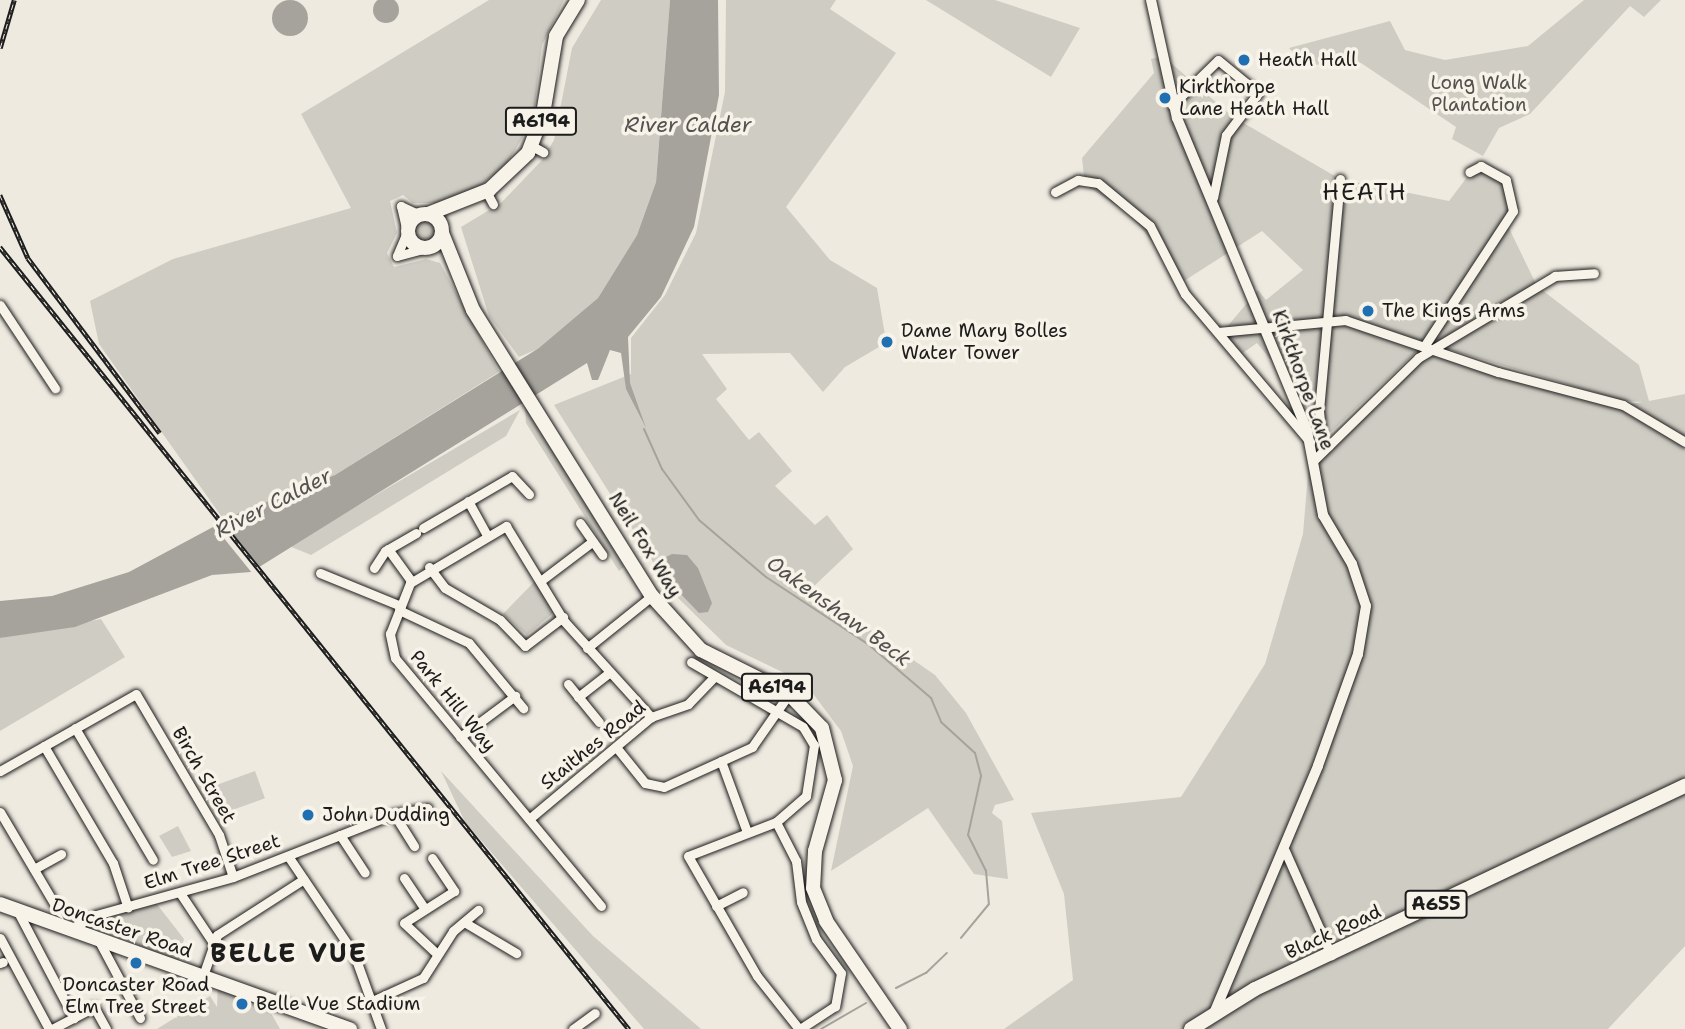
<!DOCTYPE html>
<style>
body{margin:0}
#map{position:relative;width:1685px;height:1029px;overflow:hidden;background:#eeeae0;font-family:"Shantell Sans",sans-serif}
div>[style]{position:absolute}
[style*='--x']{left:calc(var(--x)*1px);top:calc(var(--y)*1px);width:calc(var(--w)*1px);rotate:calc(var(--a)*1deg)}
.green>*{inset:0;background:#cfccc3;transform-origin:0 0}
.round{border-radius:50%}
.water>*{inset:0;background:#a6a39d}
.pier>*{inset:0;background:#eeeae0;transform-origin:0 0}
.stream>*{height:2px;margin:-1px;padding:0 1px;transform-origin:1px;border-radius:1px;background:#a6a39d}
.roads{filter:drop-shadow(0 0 2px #1c1c1c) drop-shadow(0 0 2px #1c1c1c)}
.minor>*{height:9px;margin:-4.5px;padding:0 4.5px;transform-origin:4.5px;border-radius:4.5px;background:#f7f3e8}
.tertiary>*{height:10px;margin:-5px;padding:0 5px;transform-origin:5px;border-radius:5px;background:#f7f3e8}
.primary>*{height:14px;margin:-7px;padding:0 7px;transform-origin:7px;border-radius:7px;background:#f7f3e8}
.primary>.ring{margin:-7px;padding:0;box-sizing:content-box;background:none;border:14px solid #f7f3e8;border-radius:50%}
.trunk>*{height:14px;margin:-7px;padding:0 7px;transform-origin:7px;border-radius:7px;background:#f7f3e8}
.rail>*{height:4.5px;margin-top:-2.25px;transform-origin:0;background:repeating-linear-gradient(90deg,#f7f3e8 0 5px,#1c1c1c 0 10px);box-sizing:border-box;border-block:2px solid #1c1c1c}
.dots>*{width:19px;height:19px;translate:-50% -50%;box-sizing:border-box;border:4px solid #f7f3e8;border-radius:50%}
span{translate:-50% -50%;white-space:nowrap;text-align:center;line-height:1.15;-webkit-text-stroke:7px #f7f3e8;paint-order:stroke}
.shield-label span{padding:2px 5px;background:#f7f3e8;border:2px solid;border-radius:5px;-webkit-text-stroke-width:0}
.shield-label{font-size:18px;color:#1c1c1c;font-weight:700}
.poi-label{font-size:19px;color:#1c1c1c}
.left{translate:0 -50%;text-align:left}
.park-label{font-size:19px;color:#52514e}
.street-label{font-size:19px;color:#1c1c1c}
.water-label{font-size:21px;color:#535250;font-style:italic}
.quarter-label{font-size:23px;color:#1c1c1c;letter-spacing:2px}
.district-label{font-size:26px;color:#1c1c1c;font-weight:700;letter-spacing:2px}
</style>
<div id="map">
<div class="green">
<div style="clip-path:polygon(489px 0,564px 0,542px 45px,533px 120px,506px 165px,480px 186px,442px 203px,413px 203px,403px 195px,390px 201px,397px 233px,387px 253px,394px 267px,426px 259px,440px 263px,499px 372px,335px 475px,224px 520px,99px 344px,90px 301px,173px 259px,351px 208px,301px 114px)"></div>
<div style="clip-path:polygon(601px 0,670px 0,656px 182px,637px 235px,598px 298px,540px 348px,519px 357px,489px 316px,461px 227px,501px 203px,543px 159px,554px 140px,572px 48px)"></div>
<div style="clip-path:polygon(726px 0,836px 0,830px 9px,896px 53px,786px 207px,830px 260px,877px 288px,885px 335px,879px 347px,845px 367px,823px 392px,790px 353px,702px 354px,727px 389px,716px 399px,749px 440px,759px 432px,792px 471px,775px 486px,815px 525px,827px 515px,853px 549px,811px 589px,935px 675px,966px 713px,1014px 800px,995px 805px,992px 813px,1002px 821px,1008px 879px,974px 874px,928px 808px,831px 871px,853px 766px,841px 731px,805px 683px,726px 645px,672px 592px,554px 405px,631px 374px,631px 338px,665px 295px,696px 233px,725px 92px)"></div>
<div style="clip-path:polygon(926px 0,995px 0,1080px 28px,1051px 77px)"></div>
<div style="clip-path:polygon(1584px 0,1661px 0,1644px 17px,1630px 6px,1530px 114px,1499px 128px,1483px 156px,1452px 139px,1456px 127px,1361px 63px,1306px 65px,1289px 48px,1390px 21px,1405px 50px,1445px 60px,1528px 46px)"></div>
<div style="clip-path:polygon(evenodd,1163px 56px,1233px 117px,1340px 179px,1449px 201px,1474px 168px,1511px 185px,1514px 197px,1505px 220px,1537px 286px,1639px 365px,1649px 401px,1685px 394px,1685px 946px,1608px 1029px,1004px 1029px,1073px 980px,1064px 894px,1031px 813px,1181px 797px,1265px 664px,1303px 534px,1309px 462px,1426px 351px,1416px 352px,1314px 448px,1281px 355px,1270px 359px,1257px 343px,1240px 355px,1221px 334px,1258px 290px,1266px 300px,1303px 270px,1262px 231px,1184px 281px,1129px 213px,1085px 185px,1082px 158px,1154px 73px,1151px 59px,1163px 56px,1447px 349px,1624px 401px,1643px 402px,1623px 405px,1440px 350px,1447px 349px)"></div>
<div class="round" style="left:412px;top:221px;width:24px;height:24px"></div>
<div style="clip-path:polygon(525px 405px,547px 429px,624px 567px,619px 571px,526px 423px)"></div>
<div style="clip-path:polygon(520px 410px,506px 436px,311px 555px,289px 546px)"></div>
<div style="clip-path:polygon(537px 579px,557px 610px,527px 635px,503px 614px)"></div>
<div style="clip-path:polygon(101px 619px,125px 657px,0 731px,0 638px)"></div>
<div style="left:255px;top:771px;width:29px;height:50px;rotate:70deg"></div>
<div style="clip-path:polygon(441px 771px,593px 936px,701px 1029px,644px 1029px,465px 822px)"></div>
<div style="clip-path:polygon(178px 826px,191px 851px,172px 857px,159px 836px)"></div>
<div style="clip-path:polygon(156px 903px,184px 939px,178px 961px,104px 931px,108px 915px)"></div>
<div style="clip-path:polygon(218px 986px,263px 999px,280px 1029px,157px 1029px,210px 996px,217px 1007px)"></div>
</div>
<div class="water">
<div class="round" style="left:373px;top:-3px;width:26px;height:26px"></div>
<div class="round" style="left:272px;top:0;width:36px;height:36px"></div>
<div style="clip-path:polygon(670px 0,718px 0,719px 95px,694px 227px,661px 297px,628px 337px,630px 383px,646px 428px,626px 389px,621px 353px,610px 350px,598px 380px,592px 380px,587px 363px,251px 572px,212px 575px,75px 627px,0 638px,0 601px,52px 596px,129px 572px,241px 512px,335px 475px,539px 348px,598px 298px,637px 235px,656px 182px)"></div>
<div style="clip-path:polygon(672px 554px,687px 555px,698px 568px,712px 603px,708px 612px,699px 613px,677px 590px,664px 558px)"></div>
</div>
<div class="pier">
<div style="left:222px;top:520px;width:64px;height:10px;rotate:51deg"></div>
</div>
<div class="stream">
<div style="--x:644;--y:429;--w:44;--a:65.8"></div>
<div style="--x:662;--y:469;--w:63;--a:54"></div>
<div style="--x:699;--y:520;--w:88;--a:40.4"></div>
<div style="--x:766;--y:577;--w:123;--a:33.4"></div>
<div style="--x:869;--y:645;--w:82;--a:40.5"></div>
<div style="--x:931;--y:698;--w:26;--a:67"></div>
<div style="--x:941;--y:722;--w:46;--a:42.4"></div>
<div style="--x:975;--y:753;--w:24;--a:75"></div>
<div style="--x:981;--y:776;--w:60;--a:102.4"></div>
<div style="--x:968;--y:835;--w:40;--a:63.4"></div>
<div style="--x:986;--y:871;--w:33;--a:85"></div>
<div style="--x:989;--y:904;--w:44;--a:129.5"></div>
<div style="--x:896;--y:988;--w:34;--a:-27"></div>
<div style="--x:926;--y:973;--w:29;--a:-44"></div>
<div style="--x:821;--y:1029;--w:52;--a:-30"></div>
</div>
<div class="roads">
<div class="minor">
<div style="--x:1172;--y:105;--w:64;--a:-44.4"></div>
<div style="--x:1218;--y:60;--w:52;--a:39.5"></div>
<div style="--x:1258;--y:93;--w:53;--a:127.3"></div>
<div style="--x:1226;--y:135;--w:64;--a:101.7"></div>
<div style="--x:532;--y:146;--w:13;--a:29"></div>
<div style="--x:486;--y:191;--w:15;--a:62"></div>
<div style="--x:1055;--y:192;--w:26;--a:-28"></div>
<div style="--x:1078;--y:180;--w:20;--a:9"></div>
<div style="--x:1098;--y:183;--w:67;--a:39.6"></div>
<div style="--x:1150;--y:226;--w:76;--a:62.8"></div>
<div style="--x:1185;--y:294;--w:194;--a:49.8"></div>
<div style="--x:418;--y:214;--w:19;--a:-155"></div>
<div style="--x:401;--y:206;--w:27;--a:77"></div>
<div style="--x:407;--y:232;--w:26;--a:113"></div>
<div style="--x:397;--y:256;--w:31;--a:-15"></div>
<div style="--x:0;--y:305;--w:100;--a:56.5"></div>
<div style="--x:1218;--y:332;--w:128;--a:-5.4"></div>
<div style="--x:1345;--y:320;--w:162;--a:18.8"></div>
<div style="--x:1498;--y:372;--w:129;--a:14.8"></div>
<div style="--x:1623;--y:405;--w:72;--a:30.8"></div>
<div style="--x:1425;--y:345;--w:160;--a:-56.7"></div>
<div style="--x:1513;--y:211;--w:32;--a:-103"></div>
<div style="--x:1506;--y:180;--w:29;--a:-151"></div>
<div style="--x:1481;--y:166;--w:13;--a:153"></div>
<div style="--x:1323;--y:449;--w:39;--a:-96"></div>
<div style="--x:1319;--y:410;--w:232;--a:-84.8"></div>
<div style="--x:1314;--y:460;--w:146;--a:-44.4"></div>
<div style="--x:1418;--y:358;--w:160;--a:-30.9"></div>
<div style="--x:1555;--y:276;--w:39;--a:-4"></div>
<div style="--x:468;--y:501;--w:37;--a:61"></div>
<div style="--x:580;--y:523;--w:39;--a:55"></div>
<div style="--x:423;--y:528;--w:103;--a:-30.3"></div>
<div style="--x:512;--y:476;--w:25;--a:47"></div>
<div style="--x:388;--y:549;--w:39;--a:54"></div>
<div style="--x:429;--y:567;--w:26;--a:53"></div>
<div style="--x:445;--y:588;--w:64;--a:30.2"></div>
<div style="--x:500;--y:620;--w:36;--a:46"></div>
<div style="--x:525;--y:646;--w:48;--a:-37.3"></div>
<div style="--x:374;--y:568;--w:20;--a:-57"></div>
<div style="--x:385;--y:551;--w:36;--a:-30"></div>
<div style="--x:320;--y:573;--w:87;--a:22.2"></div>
<div style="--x:543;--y:579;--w:61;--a:-37.1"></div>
<div style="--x:399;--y:610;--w:77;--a:25.2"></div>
<div style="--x:469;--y:643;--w:85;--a:50.3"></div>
<div style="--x:587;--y:648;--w:83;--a:-38.7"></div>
<div style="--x:691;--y:662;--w:129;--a:30.1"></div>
<div style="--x:803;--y:727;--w:21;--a:59"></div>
<div style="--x:814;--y:745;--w:52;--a:98.9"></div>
<div style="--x:806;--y:796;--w:40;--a:139"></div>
<div style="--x:776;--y:822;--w:94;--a:158.9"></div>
<div style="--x:688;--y:856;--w:138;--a:60.1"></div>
<div style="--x:757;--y:976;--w:68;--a:51.6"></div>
<div style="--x:568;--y:684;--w:49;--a:50.8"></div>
<div style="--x:578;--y:697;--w:39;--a:-38"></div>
<div style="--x:75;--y:728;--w:153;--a:59.4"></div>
<div style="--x:460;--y:737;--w:69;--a:-36.7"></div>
<div style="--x:44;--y:746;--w:136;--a:59.5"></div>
<div style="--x:113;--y:863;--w:47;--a:71.6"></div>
<div style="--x:616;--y:747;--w:46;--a:51.1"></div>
<div style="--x:645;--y:783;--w:19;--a:12"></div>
<div style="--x:664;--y:787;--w:97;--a:-24.4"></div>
<div style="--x:752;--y:747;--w:65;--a:-55.1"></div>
<div style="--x:721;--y:761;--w:76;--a:69.9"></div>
<div style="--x:0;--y:771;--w:156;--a:-29.5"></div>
<div style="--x:136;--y:694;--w:164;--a:59.5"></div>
<div style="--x:219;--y:835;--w:44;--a:71.6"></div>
<div style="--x:0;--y:812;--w:108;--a:59.4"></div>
<div style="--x:394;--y:814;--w:38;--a:58"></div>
<div style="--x:529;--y:819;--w:159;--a:-39.9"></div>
<div style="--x:651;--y:717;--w:39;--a:-19"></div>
<div style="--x:688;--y:704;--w:36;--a:-46"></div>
<div style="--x:776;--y:822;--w:44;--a:62.9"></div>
<div style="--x:796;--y:861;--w:41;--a:83"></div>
<div style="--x:801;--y:902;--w:40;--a:68"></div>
<div style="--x:816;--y:939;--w:42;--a:53.7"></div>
<div style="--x:841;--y:973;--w:34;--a:100"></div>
<div style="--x:835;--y:1006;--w:42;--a:146.7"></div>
<div style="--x:340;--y:835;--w:45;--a:56.7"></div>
<div style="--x:1285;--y:851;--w:114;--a:66.1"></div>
<div style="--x:288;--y:856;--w:118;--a:56"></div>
<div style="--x:354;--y:954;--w:80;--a:70.2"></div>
<div style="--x:432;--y:858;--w:40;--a:56"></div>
<div style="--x:454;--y:891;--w:59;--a:147.4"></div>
<div style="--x:404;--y:923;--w:45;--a:43.2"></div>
<div style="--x:34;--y:869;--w:31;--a:-29"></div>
<div style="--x:404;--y:878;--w:37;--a:56"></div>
<div style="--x:180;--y:893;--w:61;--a:56.3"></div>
<div style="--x:601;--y:906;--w:322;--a:-129.7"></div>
<div style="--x:395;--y:658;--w:25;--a:-102"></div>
<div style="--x:390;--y:634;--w:55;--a:-68.6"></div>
<div style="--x:410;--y:583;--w:112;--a:-30.7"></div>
<div style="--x:506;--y:526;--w:111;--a:58.6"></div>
<div style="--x:564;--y:621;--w:130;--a:47.8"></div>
<div style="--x:716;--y:906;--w:30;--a:-27"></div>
<div style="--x:18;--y:912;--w:120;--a:62.2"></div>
<div style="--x:464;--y:922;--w:61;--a:30.8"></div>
<div style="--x:68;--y:930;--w:32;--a:-28"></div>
<div style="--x:96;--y:915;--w:142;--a:-15.5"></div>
<div style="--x:233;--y:877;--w:173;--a:-21.4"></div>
<div style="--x:394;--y:814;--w:34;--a:-10"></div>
<div style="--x:0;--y:938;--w:103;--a:61.7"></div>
<div style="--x:100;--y:943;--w:85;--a:61.9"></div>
<div style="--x:0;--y:963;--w:3;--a:-18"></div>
<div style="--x:205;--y:970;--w:37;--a:-71"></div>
<div style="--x:217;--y:935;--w:103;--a:-32.8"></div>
<div style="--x:372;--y:1001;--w:56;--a:-24.3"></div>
<div style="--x:423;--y:978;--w:56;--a:-57.4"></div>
<div style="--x:453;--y:931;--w:33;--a:-40"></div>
<div style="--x:52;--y:1029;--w:47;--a:-27.6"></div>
<div style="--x:94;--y:1007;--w:25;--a:61"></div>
<div style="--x:573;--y:1029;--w:27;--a:-36"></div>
</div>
<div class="tertiary">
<div style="--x:1151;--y:0;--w:121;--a:77.6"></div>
<div style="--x:1177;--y:118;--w:339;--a:67.4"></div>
<div style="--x:1307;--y:431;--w:86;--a:79.2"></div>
<div style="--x:1323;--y:515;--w:57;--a:59.4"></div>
<div style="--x:1352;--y:564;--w:44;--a:71.6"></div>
<div style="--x:1366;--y:606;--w:49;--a:99.5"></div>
<div style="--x:1358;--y:654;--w:119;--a:109.7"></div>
<div style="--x:1318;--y:766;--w:268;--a:112.8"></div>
</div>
<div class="primary">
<div class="ring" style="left:408px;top:214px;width:20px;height:20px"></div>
<div style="--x:428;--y:214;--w:66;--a:-21.5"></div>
<div style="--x:489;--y:190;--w:54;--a:-43.5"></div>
<div style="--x:528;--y:153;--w:42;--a:-69"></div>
<div style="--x:543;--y:114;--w:79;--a:-80.5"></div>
<div style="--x:556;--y:36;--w:42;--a:-58.6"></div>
<div style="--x:442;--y:233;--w:83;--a:68.1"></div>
<div style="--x:473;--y:310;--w:337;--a:58"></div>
<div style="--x:652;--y:596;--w:73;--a:47.8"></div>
<div style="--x:701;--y:650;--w:98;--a:26.6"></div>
<div style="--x:789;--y:694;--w:47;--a:45.9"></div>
<div style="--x:822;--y:728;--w:54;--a:76"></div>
<div style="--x:835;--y:780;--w:74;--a:105.7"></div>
<div style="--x:815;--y:851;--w:37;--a:93"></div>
<div style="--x:813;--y:888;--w:35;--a:68"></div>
<div style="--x:826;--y:921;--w:131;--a:55.6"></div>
<div style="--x:1191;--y:1029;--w:75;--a:-32"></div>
<div style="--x:1255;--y:989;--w:476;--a:-25.3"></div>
</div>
<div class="trunk">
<div style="--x:0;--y:904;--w:372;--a:19.7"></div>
</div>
</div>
<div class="rail">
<div style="--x:0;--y:48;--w:50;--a:-73.7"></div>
<div style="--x:0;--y:195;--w:69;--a:66"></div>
<div style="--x:28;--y:258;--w:219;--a:53"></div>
<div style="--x:0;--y:247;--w:1004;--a:51.19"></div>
</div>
<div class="dots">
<div style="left:1244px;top:60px;background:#1f6fb2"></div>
<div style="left:1165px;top:98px;background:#1f6fb2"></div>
<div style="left:1368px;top:311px;background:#1f6fb2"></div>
<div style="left:887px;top:342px;background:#1f6fb2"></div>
<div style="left:308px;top:815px;background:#1f6fb2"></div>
<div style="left:136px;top:963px;background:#1f6fb2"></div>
<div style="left:242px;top:1004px;background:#1f6fb2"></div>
</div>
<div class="shield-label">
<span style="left:541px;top:121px">A6194</span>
<span style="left:777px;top:687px">A6194</span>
<span style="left:1436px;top:904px">A655</span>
</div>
<div class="poi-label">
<span class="left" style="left:1258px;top:60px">Heath Hall</span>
<span class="left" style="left:1179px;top:98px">Kirkthorpe<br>Lane Heath Hall</span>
<span class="left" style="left:1382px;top:311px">The Kings Arms</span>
<span class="left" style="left:901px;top:342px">Dame Mary Bolles<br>Water Tower</span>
<span class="left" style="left:322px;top:815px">John Dudding</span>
<span style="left:136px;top:996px">Doncaster Road<br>Elm Tree Street</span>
<span class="left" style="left:256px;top:1004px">Belle Vue Stadium</span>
</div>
<div class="park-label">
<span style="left:1479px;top:94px">Long Walk<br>Plantation</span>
</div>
<div class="street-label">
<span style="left:1303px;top:380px;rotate:70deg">Kirkthorpe Lane</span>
<span style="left:645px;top:545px;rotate:58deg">Neil Fox Way</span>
<span style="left:453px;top:701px;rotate:51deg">Park Hill Way</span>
<span style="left:593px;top:745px;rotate:-39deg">Staithes Road</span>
<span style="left:204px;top:775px;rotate:60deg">Birch Street</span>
<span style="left:212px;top:862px;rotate:-18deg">Elm Tree Street</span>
<span style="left:122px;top:928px;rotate:19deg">Doncaster Road</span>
<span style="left:1333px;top:932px;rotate:-25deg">Black Road</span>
</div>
<div class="water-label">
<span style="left:688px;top:125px">River Calder</span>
<span style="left:273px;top:503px;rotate:-27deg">River Calder</span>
<span style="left:839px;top:611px;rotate:36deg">Oakenshaw Beck</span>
</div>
<div class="quarter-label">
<span style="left:1365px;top:192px">HEATH</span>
</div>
<div class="district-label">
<span style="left:289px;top:953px">BELLE VUE</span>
</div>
</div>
